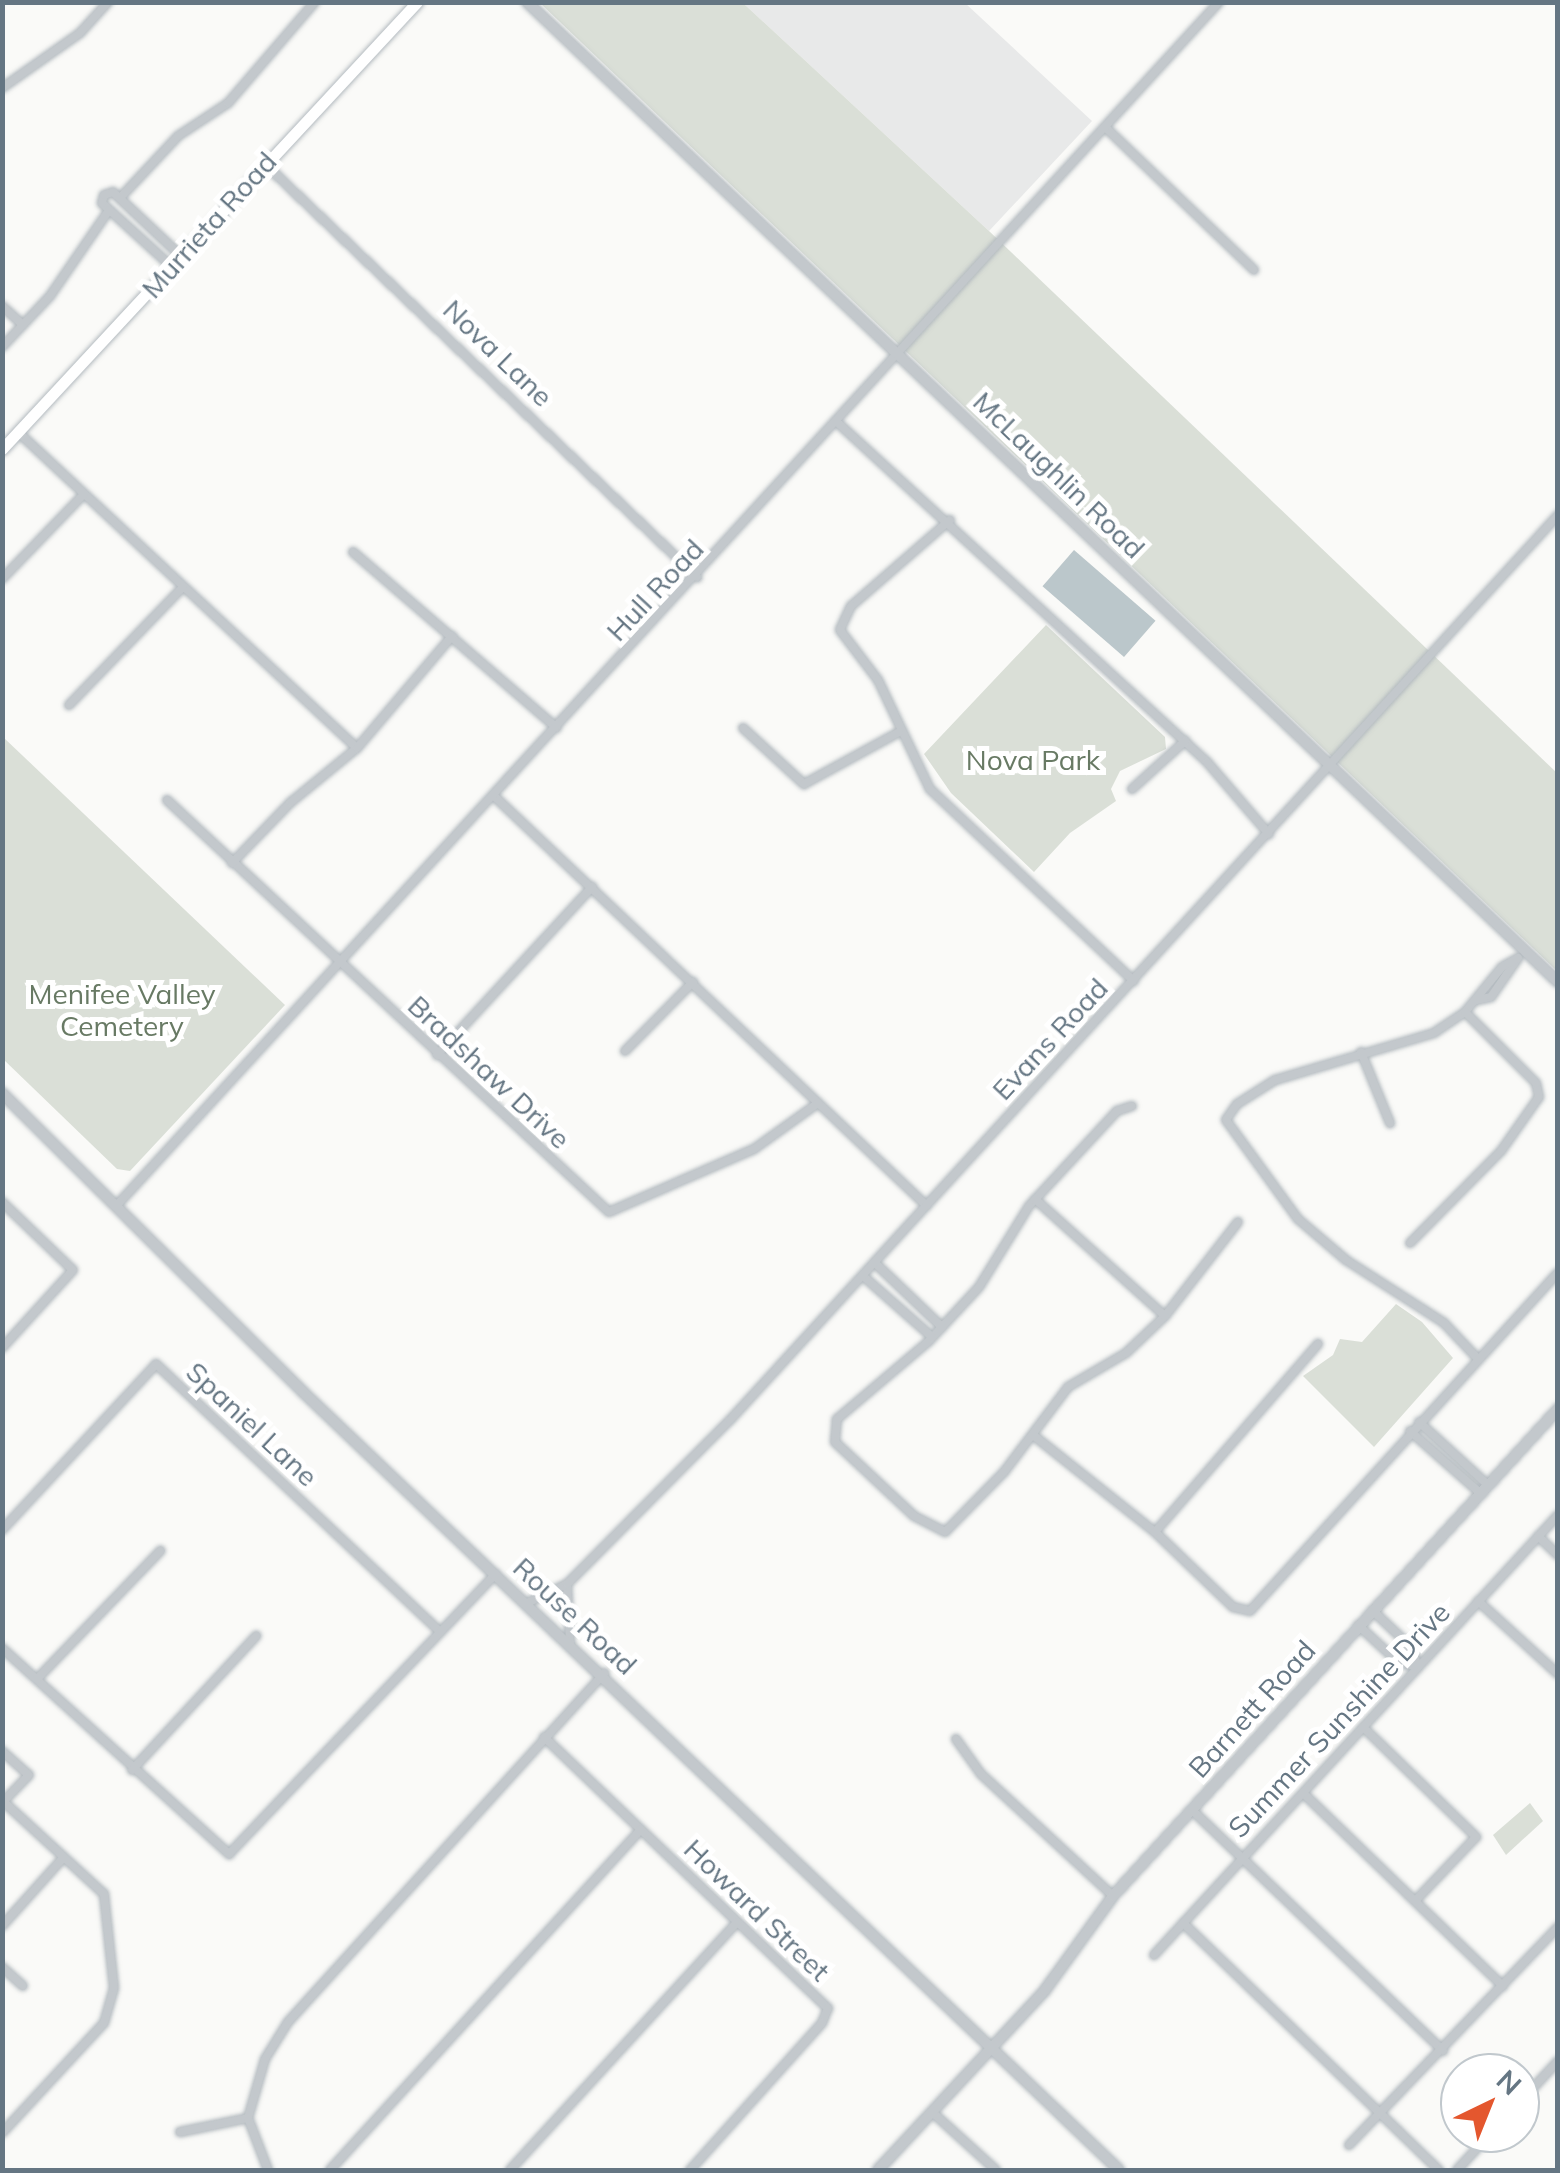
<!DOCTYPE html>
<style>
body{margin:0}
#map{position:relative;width:1560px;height:2173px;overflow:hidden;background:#fafaf8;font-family:Mulish,sans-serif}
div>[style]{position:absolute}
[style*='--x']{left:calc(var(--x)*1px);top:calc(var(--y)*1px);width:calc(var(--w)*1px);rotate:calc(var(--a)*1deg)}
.built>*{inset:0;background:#e8e9e9}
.green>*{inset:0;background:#dadfd7}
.water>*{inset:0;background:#bbc7cb;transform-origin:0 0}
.roads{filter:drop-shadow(0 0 2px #b3babf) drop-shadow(0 0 2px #b3babf)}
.minor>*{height:8px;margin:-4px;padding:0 4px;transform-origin:4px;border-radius:4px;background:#c3c8cc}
.tertiary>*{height:10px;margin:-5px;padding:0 5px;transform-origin:5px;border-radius:5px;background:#c3c8cc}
.secondary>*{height:11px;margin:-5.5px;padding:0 5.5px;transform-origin:5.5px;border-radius:5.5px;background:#fff}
span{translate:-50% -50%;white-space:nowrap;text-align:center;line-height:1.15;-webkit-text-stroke:10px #fff;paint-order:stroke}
.street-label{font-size:28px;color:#657683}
.park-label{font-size:28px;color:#687a64}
.frame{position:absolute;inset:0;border:5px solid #657683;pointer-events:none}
.north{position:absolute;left:1440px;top:2053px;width:100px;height:100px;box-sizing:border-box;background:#fff;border:2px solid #c1c8cd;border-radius:50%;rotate:43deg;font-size:28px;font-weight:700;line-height:40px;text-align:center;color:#657683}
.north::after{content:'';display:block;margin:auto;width:35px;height:45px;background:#e4572e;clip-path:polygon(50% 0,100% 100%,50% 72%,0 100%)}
</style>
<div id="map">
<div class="built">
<div style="clip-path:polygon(743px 3px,965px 3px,1092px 121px,989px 231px)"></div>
</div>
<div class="green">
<div style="clip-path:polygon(540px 3px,743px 3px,989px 231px,1557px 773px,1557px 971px)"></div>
<div style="clip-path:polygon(1046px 625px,1165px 737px,1166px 749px,1120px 771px,1111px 789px,1116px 801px,1070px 833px,1034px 872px,951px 793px,924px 754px)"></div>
<div style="clip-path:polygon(3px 737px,285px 1005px,130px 1171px,117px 1169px,3px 1059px)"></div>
<div style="clip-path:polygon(1396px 1304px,1422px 1322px,1453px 1358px,1374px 1447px,1303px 1376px,1333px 1355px,1340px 1339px,1362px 1342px)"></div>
<div style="clip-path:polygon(1530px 1803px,1543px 1821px,1506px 1855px,1493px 1835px)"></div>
</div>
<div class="water">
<div style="left:1074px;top:550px;width:108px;height:48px;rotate:41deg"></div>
</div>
<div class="roads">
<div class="minor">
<div style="--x:2;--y:88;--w:95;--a:-35.2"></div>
<div style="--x:80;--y:33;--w:42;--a:-47.9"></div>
<div style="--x:1106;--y:128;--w:205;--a:43.8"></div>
<div style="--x:265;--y:164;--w:598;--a:43.71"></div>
<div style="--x:120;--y:198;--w:85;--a:-46.9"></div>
<div style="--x:178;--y:136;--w:60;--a:-33.4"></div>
<div style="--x:228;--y:103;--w:133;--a:-49.3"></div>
<div style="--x:172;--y:267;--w:95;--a:-137.6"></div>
<div style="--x:102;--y:203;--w:8;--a:-76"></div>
<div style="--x:104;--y:195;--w:9;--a:-18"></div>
<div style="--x:113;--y:192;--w:93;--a:43.3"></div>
<div style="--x:2;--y:306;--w:28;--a:42"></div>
<div style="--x:2;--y:347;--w:70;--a:-46.7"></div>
<div style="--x:50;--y:296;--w:104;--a:-55.5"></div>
<div style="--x:838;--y:423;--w:501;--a:42.57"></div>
<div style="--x:1207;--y:762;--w:95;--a:49.3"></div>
<div style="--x:18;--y:432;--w:463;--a:43"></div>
<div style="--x:950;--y:520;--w:131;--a:139"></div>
<div style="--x:851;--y:606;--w:26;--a:115"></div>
<div style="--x:840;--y:630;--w:63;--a:52.8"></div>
<div style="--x:878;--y:680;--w:121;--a:64.5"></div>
<div style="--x:930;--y:789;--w:280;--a:43.3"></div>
<div style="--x:353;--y:552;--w:269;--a:40.8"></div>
<div style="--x:2;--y:579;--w:117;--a:-46"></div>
<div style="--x:69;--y:705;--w:163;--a:-46"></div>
<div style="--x:743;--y:728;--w:83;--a:42.6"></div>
<div style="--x:804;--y:784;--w:108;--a:-28.7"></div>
<div style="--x:1132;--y:789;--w:72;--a:-42.2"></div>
<div style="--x:494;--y:796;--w:596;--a:43.44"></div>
<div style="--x:167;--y:800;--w:604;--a:42.99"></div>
<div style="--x:609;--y:1212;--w:158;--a:-23.5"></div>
<div style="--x:754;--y:1149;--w:79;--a:-35.7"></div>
<div style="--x:232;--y:863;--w:85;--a:-46"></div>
<div style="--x:291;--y:802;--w:85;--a:-39.3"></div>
<div style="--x:357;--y:748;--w:147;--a:-49.7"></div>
<div style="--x:1477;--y:1000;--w:14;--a:-12"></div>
<div style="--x:1491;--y:997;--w:47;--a:-55.3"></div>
<div style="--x:1518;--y:958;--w:18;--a:151"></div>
<div style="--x:1502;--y:967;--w:58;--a:129.4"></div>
<div style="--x:1465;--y:1012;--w:37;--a:146"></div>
<div style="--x:1434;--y:1033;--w:166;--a:163.5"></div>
<div style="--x:1275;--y:1080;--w:45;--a:147.7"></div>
<div style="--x:1237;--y:1104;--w:19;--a:125"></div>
<div style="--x:1226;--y:1120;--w:122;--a:54"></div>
<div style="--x:1298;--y:1219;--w:63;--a:40.5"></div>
<div style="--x:1346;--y:1260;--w:117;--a:32.7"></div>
<div style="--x:1444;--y:1323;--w:50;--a:46.6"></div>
<div style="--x:625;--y:1051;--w:97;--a:-45.4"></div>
<div style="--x:1361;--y:1052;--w:77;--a:67.8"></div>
<div style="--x:437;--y:1055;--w:229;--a:-47.3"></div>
<div style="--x:1132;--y:1106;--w:16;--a:162"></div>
<div style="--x:1117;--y:1111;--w:129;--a:132.8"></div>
<div style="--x:1029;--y:1206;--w:95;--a:121.7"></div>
<div style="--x:979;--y:1287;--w:74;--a:132.8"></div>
<div style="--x:929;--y:1341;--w:121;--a:139.7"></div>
<div style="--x:837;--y:1419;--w:23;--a:95"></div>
<div style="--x:835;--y:1442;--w:108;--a:43.1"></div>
<div style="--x:914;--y:1516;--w:35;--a:27"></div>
<div style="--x:945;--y:1532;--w:84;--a:-45.5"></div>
<div style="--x:1004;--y:1472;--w:106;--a:-53"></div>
<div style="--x:1068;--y:1387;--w:67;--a:-30.4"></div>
<div style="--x:1126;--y:1353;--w:54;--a:-43.5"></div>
<div style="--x:1165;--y:1316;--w:119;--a:-52.2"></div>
<div style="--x:1035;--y:1199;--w:175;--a:42"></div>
<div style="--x:2;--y:1202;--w:98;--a:43.8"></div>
<div style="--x:73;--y:1270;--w:105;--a:132.3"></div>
<div style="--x:118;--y:1204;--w:1630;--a:-47.51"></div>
<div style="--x:1410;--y:1243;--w:129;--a:-45.3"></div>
<div style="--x:1501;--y:1151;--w:66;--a:-54.9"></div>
<div style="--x:1539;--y:1097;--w:14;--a:-102"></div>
<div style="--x:1536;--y:1083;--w:100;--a:-135"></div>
<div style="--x:875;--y:1263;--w:93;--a:43.7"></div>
<div style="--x:863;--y:1276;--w:92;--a:41.5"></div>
<div style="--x:1419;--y:1422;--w:93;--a:42.4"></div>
<div style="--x:1410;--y:1431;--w:94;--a:41.5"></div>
<div style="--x:1033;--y:1435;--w:156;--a:38.5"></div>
<div style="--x:1155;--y:1532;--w:108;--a:43.9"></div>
<div style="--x:1233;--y:1607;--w:17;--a:13"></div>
<div style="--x:1250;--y:1611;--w:457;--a:-47.7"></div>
<div style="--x:2;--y:1530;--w:226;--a:-47.1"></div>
<div style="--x:156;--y:1364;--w:388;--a:43.3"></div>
<div style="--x:1155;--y:1532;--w:249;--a:-49.1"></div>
<div style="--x:1538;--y:1536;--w:28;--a:44"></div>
<div style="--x:567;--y:1584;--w:58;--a:87"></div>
<div style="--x:1478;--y:1601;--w:108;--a:42.4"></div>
<div style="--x:527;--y:1603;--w:44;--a:-25.4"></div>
<div style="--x:567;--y:1584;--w:231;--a:-45.2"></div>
<div style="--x:730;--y:1420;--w:1227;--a:-47.54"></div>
<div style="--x:1372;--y:1610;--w:54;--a:43.5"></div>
<div style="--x:1411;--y:1647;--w:21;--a:71"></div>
<div style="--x:1358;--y:1625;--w:54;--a:42.8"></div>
<div style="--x:1398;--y:1662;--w:21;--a:14"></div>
<div style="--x:2;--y:1648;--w:307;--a:42.2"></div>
<div style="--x:229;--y:1854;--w:387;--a:-46.4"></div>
<div style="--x:37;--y:1679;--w:178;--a:-46.1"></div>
<div style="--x:1363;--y:1727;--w:158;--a:44.2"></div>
<div style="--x:1476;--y:1837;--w:88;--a:133.6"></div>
<div style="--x:544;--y:1737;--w:393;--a:43.7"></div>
<div style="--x:828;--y:2008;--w:16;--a:112"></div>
<div style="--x:822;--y:2023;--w:198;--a:131.9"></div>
<div style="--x:956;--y:1739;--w:43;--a:54.5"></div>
<div style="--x:981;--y:1774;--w:180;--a:42.7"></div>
<div style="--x:2;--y:1751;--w:36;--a:42"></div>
<div style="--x:29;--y:1775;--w:39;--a:134"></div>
<div style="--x:132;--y:1770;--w:183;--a:-47.2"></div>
<div style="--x:1303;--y:1793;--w:278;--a:44"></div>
<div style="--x:1192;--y:1810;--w:348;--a:43.8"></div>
<div style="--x:1183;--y:1923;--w:356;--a:44"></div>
<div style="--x:2;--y:1926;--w:91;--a:-48.1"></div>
<div style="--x:1154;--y:1955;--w:597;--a:-47.44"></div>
<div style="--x:2;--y:1967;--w:28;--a:42"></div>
<div style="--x:1520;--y:2102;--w:56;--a:-47.2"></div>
<div style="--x:932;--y:2112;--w:86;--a:42.2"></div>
<div style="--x:180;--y:2132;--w:69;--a:-11.6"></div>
<div style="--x:2;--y:2133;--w:150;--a:-47.2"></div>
<div style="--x:104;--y:2023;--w:36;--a:-74"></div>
<div style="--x:114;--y:1988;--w:95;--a:-96.1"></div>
<div style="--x:104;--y:1894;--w:136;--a:-137.4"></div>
<div style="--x:1349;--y:2145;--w:302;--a:-46.2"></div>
<div style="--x:268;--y:2170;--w:56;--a:-111"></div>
<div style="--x:248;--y:2118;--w:61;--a:-73.9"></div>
<div style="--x:265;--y:2059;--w:44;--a:-58.1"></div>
<div style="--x:288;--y:2022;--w:471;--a:-47.8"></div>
<div style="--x:330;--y:2170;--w:461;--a:-47.6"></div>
<div style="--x:510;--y:2170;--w:336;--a:-47.5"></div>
<div style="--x:1457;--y:2170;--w:50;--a:-47.4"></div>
</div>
<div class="tertiary">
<div style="--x:527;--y:2;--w:1422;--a:43.55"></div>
<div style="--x:2;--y:1093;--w:424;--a:44.8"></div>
<div style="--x:303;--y:1392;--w:1127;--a:43.63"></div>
<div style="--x:878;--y:2170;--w:246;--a:-47.1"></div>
<div style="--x:1045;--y:1990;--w:116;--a:-54.1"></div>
<div style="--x:1113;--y:1896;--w:660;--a:-47.58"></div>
</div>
<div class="secondary">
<div style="--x:2;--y:449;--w:610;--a:-47.13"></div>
</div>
</div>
<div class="street-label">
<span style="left:209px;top:225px;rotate:-48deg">Murrieta Road</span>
<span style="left:498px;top:353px;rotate:44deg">Nova Lane</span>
<span style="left:1059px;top:475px;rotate:44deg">McLaughlin Road</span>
<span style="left:655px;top:590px;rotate:-47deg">Hull Road</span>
<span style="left:1050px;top:1039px;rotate:-47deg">Evans Road</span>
<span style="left:489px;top:1072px;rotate:43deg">Bradshaw Drive</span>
<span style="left:252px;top:1424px;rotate:43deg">Spaniel Lane</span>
<span style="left:575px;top:1616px;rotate:43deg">Rouse Road</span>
<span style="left:1252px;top:1709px;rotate:-48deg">Barnett Road</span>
<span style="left:1339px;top:1720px;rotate:-47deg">Summer Sunshine Drive</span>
<span style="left:757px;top:1910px;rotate:44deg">Howard Street</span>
</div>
<div class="park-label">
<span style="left:1033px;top:760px">Nova Park</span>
<span style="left:122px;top:1010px">Menifee Valley<br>Cemetery</span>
</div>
<div class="frame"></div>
<div class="north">N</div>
</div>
